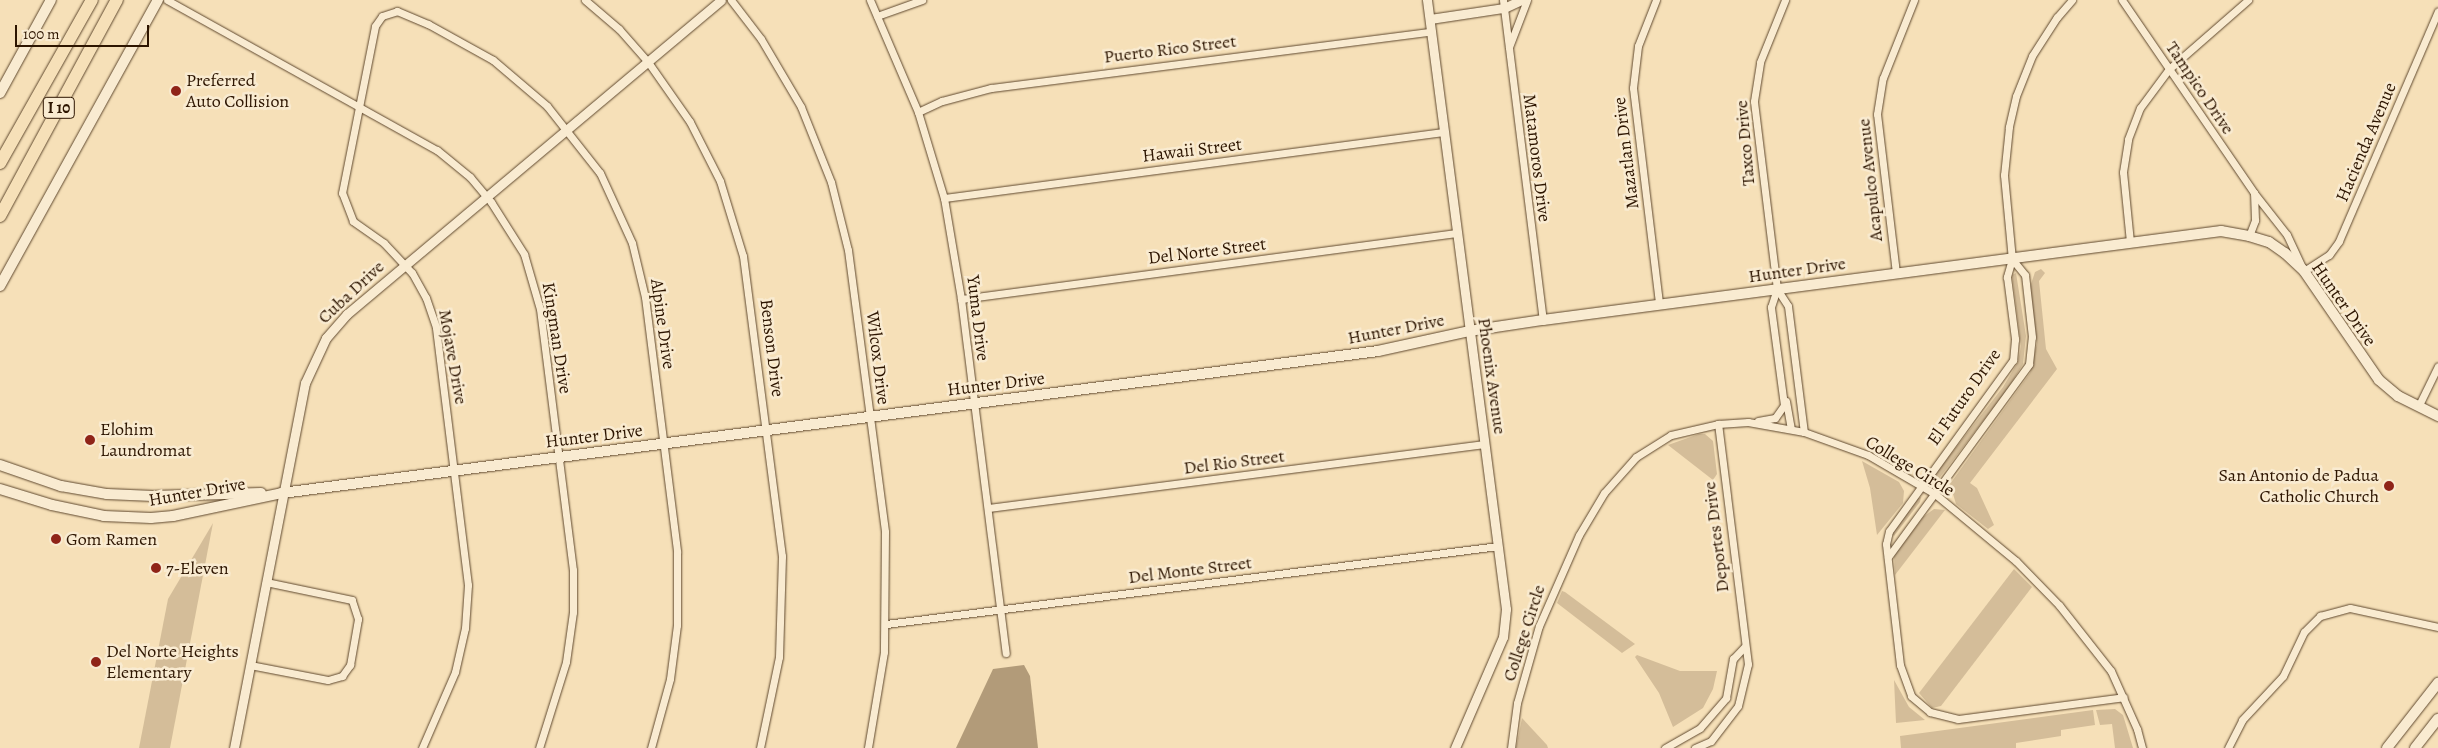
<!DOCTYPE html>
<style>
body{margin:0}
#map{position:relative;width:2438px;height:748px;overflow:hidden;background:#f6e0b8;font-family:Alegreya,serif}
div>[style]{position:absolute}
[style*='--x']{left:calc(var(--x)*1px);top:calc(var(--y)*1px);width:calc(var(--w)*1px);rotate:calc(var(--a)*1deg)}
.green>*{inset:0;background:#d4bd99}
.water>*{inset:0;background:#b29b79}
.roads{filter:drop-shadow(0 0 1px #5f482e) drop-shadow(0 0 1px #5f482e)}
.minor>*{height:7px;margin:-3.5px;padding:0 3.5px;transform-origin:3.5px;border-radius:3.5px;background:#f9ebd1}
.tertiary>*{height:9px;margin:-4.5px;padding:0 4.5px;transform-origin:4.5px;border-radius:4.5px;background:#f9ebd1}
.secondary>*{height:10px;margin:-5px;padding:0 5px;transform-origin:5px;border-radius:5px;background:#f9ebd1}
.motorway>*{height:12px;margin:-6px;padding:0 6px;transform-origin:6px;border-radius:6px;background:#f6e0b8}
.dots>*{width:14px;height:14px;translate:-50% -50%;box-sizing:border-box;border:2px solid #f9ebd1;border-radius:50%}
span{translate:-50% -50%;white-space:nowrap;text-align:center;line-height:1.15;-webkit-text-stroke:5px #f9ebd1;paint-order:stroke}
.shield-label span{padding:1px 4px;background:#f9ebd1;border:1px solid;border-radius:4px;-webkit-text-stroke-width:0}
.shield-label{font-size:16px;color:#2d1500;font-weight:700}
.street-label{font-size:18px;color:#2d1500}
.poi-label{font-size:18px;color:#2d1500}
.left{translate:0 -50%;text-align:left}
.right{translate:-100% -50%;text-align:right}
.scale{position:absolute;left:15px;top:25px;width:134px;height:22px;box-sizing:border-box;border:2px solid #2d1500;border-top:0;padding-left:6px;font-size:15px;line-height:18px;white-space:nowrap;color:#2d1500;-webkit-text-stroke:4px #f9ebd1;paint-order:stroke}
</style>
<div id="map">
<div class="green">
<div style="clip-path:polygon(2041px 269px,2045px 273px,2039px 281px,2046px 349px,2057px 369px,1970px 483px,1977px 488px,1994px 525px,1988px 529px,1956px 504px,1950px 484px,2030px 373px,2037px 343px,2030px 287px,2035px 272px)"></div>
<div style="clip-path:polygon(2016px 273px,2026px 336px,2023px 364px,2007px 390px,1937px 481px,1933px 477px,2003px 387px,2018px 362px,2021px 346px,2012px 275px)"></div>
<div style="clip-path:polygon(1699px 434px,1705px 434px,1713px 441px,1717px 474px,1713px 480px,1668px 445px)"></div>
<div style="clip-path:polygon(1862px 461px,1899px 482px,1904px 491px,1903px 503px,1877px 535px,1870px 488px)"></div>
<div style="clip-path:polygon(1921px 497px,1920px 502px,1894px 536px,1891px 533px,1916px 499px)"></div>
<div style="clip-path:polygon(1934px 509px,1945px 510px,1895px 575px,1894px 556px,1923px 517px)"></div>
<div style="clip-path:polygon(213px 523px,170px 748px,139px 748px,168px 599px)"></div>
<div style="clip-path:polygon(2014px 569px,2032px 587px,1941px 706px,1932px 708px,1919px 693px)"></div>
<div style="clip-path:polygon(1562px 591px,1565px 592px,1635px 644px,1622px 653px,1557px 603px)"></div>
<div style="clip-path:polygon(1637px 655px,1680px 671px,1717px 671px,1713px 689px,1703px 708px,1673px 727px,1659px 693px,1635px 657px)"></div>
<div style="clip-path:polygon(1894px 680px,1909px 707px,1925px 720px,1896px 723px)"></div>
<div style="clip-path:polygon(2115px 709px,2123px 715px,2133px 748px,2115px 748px,2112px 724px,2100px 725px,2096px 710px)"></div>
<div style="clip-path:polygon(2093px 710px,2095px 725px,2061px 730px,2061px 736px,2016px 743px,2016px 748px,1901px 748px,1900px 736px)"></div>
<div style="clip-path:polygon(1522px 718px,1547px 745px,1548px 748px,1516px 748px)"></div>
</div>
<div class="water">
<div style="clip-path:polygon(1024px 665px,1030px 676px,1038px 748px,956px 748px,993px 669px)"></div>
</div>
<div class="roads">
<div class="minor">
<div style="--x:167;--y:0;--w:309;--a:29.1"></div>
<div style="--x:437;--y:150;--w:43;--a:39.3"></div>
<div style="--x:470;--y:177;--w:33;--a:50"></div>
<div style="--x:491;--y:202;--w:62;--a:57.6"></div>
<div style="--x:524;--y:254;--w:57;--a:73.8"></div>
<div style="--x:540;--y:309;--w:263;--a:82.8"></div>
<div style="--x:573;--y:570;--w:42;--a:90"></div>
<div style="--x:573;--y:612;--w:50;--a:98"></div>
<div style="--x:566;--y:662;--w:90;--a:107.4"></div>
<div style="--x:585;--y:0;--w:45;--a:40.5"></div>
<div style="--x:619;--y:29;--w:44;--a:48.7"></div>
<div style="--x:648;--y:62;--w:73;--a:55"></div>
<div style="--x:690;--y:122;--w:66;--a:63"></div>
<div style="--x:720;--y:181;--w:78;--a:73"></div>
<div style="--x:743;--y:256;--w:303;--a:82.6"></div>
<div style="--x:782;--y:556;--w:101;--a:91.7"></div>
<div style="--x:779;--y:657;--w:93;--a:101.8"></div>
<div style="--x:731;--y:0;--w:49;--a:52.4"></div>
<div style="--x:761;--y:39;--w:79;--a:59.5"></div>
<div style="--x:801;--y:107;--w:81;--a:68.2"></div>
<div style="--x:831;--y:182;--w:70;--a:76"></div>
<div style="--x:848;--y:250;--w:284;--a:82.5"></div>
<div style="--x:885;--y:532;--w:120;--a:90.5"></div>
<div style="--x:884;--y:652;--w:97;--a:99.5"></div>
<div style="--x:870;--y:0;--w:122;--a:66.8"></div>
<div style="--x:918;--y:112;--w:90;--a:73.2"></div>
<div style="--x:944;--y:198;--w:102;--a:80.4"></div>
<div style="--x:961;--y:299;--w:357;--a:82.8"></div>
<div style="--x:1503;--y:0;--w:322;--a:82.9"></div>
<div style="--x:1656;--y:0;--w:49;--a:111.4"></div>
<div style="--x:1638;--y:46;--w:42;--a:96.8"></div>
<div style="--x:1633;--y:88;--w:218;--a:83.1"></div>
<div style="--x:2072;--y:0;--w:23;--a:131"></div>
<div style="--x:2057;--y:17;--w:46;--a:122.7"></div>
<div style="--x:2032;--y:56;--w:43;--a:111.8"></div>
<div style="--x:2016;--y:96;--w:32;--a:103"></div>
<div style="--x:2009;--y:127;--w:48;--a:95.9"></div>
<div style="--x:2004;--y:175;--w:84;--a:84.6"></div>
<div style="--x:2012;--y:259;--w:19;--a:106"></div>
<div style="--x:2007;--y:277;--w:63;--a:82.6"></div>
<div style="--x:2015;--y:339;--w:21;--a:95"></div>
<div style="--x:2013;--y:360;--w:211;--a:125.9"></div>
<div style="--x:1889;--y:531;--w:13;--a:103"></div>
<div style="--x:1886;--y:544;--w:122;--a:83.4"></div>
<div style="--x:1900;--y:665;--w:33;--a:70"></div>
<div style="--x:1911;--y:696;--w:25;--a:40"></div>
<div style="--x:1930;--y:712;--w:29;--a:14"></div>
<div style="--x:1958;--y:719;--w:167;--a:-7.5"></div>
<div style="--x:2122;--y:0;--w:234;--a:55.6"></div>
<div style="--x:2254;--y:193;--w:53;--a:51.8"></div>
<div style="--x:2287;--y:235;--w:40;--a:65"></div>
<div style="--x:2304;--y:271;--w:30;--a:-33"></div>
<div style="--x:2329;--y:255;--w:17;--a:-54"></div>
<div style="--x:2339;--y:241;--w:250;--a:-66.7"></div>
<div style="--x:877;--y:16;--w:48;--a:-19.6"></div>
<div style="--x:1509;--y:47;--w:50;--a:-69"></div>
<div style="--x:918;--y:112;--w:26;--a:-25"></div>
<div style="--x:942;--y:101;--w:51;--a:-14.9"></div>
<div style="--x:991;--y:88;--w:444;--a:-7.3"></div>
<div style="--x:944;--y:198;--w:504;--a:-7.52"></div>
<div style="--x:2249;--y:236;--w:17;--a:-69"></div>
<div style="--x:2255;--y:220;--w:27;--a:-92"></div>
<div style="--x:2130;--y:242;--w:70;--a:-95.7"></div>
<div style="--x:2123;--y:172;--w:33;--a:-81"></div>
<div style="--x:2128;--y:139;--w:33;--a:-69"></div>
<div style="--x:2140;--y:108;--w:49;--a:-53.4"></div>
<div style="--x:2169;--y:69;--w:105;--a:-41.1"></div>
<div style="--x:1896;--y:273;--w:160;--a:-96.8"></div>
<div style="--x:1877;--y:114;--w:36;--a:-81"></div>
<div style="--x:1883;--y:78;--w:84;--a:-68.3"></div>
<div style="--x:1777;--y:289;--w:20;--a:57"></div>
<div style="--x:1788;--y:306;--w:127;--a:82.8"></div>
<div style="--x:961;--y:299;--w:500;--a:-7.58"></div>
<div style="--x:1786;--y:401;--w:27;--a:80"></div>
<div style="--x:2419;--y:405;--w:43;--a:-64"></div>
<div style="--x:1758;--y:421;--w:17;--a:-10"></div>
<div style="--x:1775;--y:418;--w:16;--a:-55"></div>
<div style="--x:1784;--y:405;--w:99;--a:-97.6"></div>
<div style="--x:1771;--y:307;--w:19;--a:-72"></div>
<div style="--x:1777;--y:289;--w:189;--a:-97"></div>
<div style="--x:1754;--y:101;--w:39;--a:-81"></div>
<div style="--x:1760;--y:62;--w:67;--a:-68"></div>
<div style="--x:988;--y:508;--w:501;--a:-7.34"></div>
<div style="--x:1888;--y:557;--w:239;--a:-53.8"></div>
<div style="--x:2029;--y:364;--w:27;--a:-84"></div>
<div style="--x:2032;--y:337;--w:62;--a:-96.4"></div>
<div style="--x:2025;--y:275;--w:21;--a:-129"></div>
<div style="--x:886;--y:624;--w:617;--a:-7.26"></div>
<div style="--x:250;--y:665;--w:79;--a:10.9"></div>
<div style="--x:328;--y:680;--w:15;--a:-16"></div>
<div style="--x:342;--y:676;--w:14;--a:-54"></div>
<div style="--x:350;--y:665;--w:47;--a:-80.1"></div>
<div style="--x:358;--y:619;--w:20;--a:-108"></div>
<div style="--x:352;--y:600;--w:88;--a:-168.2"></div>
<div style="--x:422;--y:748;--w:83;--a:-66.5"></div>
<div style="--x:455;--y:672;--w:45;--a:-77.2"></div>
<div style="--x:465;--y:628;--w:43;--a:-86"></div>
<div style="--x:468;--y:585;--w:260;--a:-97.1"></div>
<div style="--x:436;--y:327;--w:31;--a:-109"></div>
<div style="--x:426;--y:298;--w:29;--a:-119"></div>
<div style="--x:412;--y:273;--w:41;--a:-133"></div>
<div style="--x:384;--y:243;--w:38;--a:-145"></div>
<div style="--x:353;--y:221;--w:30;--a:-111"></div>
<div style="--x:342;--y:193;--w:170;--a:-78.8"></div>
<div style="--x:375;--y:26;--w:12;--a:-55"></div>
<div style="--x:382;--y:16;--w:16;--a:-18"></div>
<div style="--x:397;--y:11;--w:34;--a:23"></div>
<div style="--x:428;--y:24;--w:74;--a:29"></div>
<div style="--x:493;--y:60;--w:71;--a:40.4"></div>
<div style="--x:547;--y:106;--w:85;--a:51.7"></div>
<div style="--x:600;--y:173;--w:77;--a:65.4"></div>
<div style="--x:632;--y:243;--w:56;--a:76.5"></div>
<div style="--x:645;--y:297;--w:257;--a:82.8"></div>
<div style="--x:677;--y:552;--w:73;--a:90"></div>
<div style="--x:677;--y:625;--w:54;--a:97.4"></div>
<div style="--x:670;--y:679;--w:72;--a:105.4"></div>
<div style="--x:1511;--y:748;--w:45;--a:-82.4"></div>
<div style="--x:1517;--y:703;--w:80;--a:-74.1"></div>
<div style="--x:1539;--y:626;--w:99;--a:-66.3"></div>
<div style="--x:1579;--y:535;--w:49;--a:-59.2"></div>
<div style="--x:1604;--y:493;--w:48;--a:-48.4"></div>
<div style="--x:1636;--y:457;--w:41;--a:-32.2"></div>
<div style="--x:1671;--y:435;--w:48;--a:-13.2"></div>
<div style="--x:1718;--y:424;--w:30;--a:-4"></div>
<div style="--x:1748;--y:422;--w:57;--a:10.1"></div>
<div style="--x:1804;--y:432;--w:68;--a:19.8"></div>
<div style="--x:1868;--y:455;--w:78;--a:30.2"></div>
<div style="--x:1935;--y:494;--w:105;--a:39.6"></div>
<div style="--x:2016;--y:561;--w:62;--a:45.7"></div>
<div style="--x:2059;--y:605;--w:84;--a:51.8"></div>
<div style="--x:2111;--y:671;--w:64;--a:65.9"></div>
<div style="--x:2137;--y:729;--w:20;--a:75"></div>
<div style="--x:1665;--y:748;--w:40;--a:-29.7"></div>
<div style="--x:1700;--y:728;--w:40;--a:-49"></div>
<div style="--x:1726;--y:698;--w:40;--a:-80"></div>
<div style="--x:1733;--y:659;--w:16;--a:-47"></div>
<div style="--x:1695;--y:748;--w:17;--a:-24"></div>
<div style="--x:1711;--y:741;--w:44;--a:-52.4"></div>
<div style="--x:1738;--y:706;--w:43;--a:-76.6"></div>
<div style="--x:1748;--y:664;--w:242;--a:-97.1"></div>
<div style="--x:2228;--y:748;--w:31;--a:-63"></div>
<div style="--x:2242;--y:720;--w:60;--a:-47"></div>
<div style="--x:2283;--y:676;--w:49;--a:-64.5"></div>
<div style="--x:2304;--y:632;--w:23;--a:-45"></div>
<div style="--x:2320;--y:616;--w:31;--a:-15"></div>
<div style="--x:2350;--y:608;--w:90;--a:12.2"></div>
</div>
<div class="tertiary">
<div style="--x:1427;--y:0;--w:614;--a:82.61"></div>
<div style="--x:1506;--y:609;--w:28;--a:96"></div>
<div style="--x:1503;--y:637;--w:121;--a:113.4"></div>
<div style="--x:1430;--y:19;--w:75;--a:-8.5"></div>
<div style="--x:1504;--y:8;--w:19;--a:-25"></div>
<div style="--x:234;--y:748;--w:372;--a:-79"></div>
<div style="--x:305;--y:383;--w:50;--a:-65"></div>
<div style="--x:326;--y:338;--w:32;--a:-49"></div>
<div style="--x:347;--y:314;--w:488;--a:-40"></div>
</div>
<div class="secondary">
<div style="--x:0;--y:93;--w:106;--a:-61.3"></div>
<div style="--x:0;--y:286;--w:327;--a:-61.1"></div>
<div style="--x:0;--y:465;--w:65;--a:19"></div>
<div style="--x:61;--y:486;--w:47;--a:9.9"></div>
<div style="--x:107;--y:494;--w:46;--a:2.5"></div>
<div style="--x:153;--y:496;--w:108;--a:-1.6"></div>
<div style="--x:0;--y:489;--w:54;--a:17.1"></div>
<div style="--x:52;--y:505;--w:53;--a:11.9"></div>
<div style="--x:104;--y:516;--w:47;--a:2.4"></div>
<div style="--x:151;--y:518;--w:22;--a:-5"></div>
<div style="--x:173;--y:516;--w:111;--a:-11.9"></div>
<div style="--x:282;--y:493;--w:1105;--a:-7.38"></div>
<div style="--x:1378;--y:351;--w:93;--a:-12.4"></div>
<div style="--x:1469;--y:331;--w:75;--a:-8.5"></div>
<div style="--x:1543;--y:320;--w:684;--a:-7.48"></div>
<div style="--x:2221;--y:231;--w:28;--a:10"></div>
<div style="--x:2249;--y:236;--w:21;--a:17"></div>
<div style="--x:2269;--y:242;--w:19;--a:35"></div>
<div style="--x:2285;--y:253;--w:26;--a:43"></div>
<div style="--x:2304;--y:271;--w:132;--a:55.5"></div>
<div style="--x:2379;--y:380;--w:25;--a:40"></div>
<div style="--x:2398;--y:396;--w:45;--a:26.6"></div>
<div style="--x:2387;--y:748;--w:83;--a:-51.9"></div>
<div style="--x:2415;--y:748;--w:37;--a:-52"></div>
</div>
<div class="motorway">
<div style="--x:0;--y:163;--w:187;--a:-60.6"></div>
<div style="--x:0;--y:216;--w:246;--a:-61.6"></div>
</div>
</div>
<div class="dots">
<div style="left:176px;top:91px;background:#8f2418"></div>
<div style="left:90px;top:440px;background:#8f2418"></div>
<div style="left:2389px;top:486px;background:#8f2418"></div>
<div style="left:56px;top:539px;background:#8f2418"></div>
<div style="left:156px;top:568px;background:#8f2418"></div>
<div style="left:96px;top:662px;background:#8f2418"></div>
</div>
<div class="shield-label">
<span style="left:59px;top:108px">I 10</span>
</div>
<div class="street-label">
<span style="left:1170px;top:49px;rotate:-7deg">Puerto Rico Street</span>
<span style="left:2200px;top:88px;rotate:56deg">Tampico Drive</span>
<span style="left:2366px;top:142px;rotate:-67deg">Hacienda Avenue</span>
<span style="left:1745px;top:143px;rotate:-95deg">Taxco Drive</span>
<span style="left:1192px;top:150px;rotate:-7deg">Hawaii Street</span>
<span style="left:1626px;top:153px;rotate:-97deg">Mazatlan Drive</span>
<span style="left:1537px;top:158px;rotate:83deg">Matamoros Drive</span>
<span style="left:1870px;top:180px;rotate:-96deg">Acapulco Avenue</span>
<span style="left:1207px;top:251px;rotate:-7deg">Del Norte Street</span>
<span style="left:1797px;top:270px;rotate:-8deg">Hunter Drive</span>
<span style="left:351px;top:292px;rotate:-43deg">Cuba Drive</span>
<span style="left:2344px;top:304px;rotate:55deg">Hunter Drive</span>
<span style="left:978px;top:318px;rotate:83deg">Yuma Drive</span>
<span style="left:663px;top:324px;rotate:82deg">Alpine Drive</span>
<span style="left:1396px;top:329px;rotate:-11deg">Hunter Drive</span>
<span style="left:557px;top:338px;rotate:81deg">Kingman Drive</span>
<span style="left:772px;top:348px;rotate:83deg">Benson Drive</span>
<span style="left:453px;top:357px;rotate:80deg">Mojave Drive</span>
<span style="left:878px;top:358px;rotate:83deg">Wilcox Drive</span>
<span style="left:1492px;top:376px;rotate:82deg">Phoenix Avenue</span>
<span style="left:996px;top:384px;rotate:-7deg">Hunter Drive</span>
<span style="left:1964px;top:397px;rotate:-55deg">El Futuro Drive</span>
<span style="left:594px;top:436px;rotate:-7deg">Hunter Drive</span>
<span style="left:1234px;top:462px;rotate:-7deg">Del Rio Street</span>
<span style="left:1910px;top:466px;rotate:31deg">College Circle</span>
<span style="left:197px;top:492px;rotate:-10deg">Hunter Drive</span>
<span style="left:1716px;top:537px;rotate:-97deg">Deportes Drive</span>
<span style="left:1190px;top:570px;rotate:-7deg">Del Monte Street</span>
<span style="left:1524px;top:633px;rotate:-72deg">College Circle</span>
</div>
<div class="poi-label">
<span class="left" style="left:186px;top:91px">Preferred<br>Auto Collision</span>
<span class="left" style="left:100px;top:440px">Elohim<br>Laundromat</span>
<span class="right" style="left:2379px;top:486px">San Antonio de Padua<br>Catholic Church</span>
<span class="left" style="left:66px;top:539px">Gom Ramen</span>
<span class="left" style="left:166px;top:568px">7-Eleven</span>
<span class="left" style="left:106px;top:662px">Del Norte Heights<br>Elementary</span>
</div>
<div class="scale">100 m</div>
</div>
